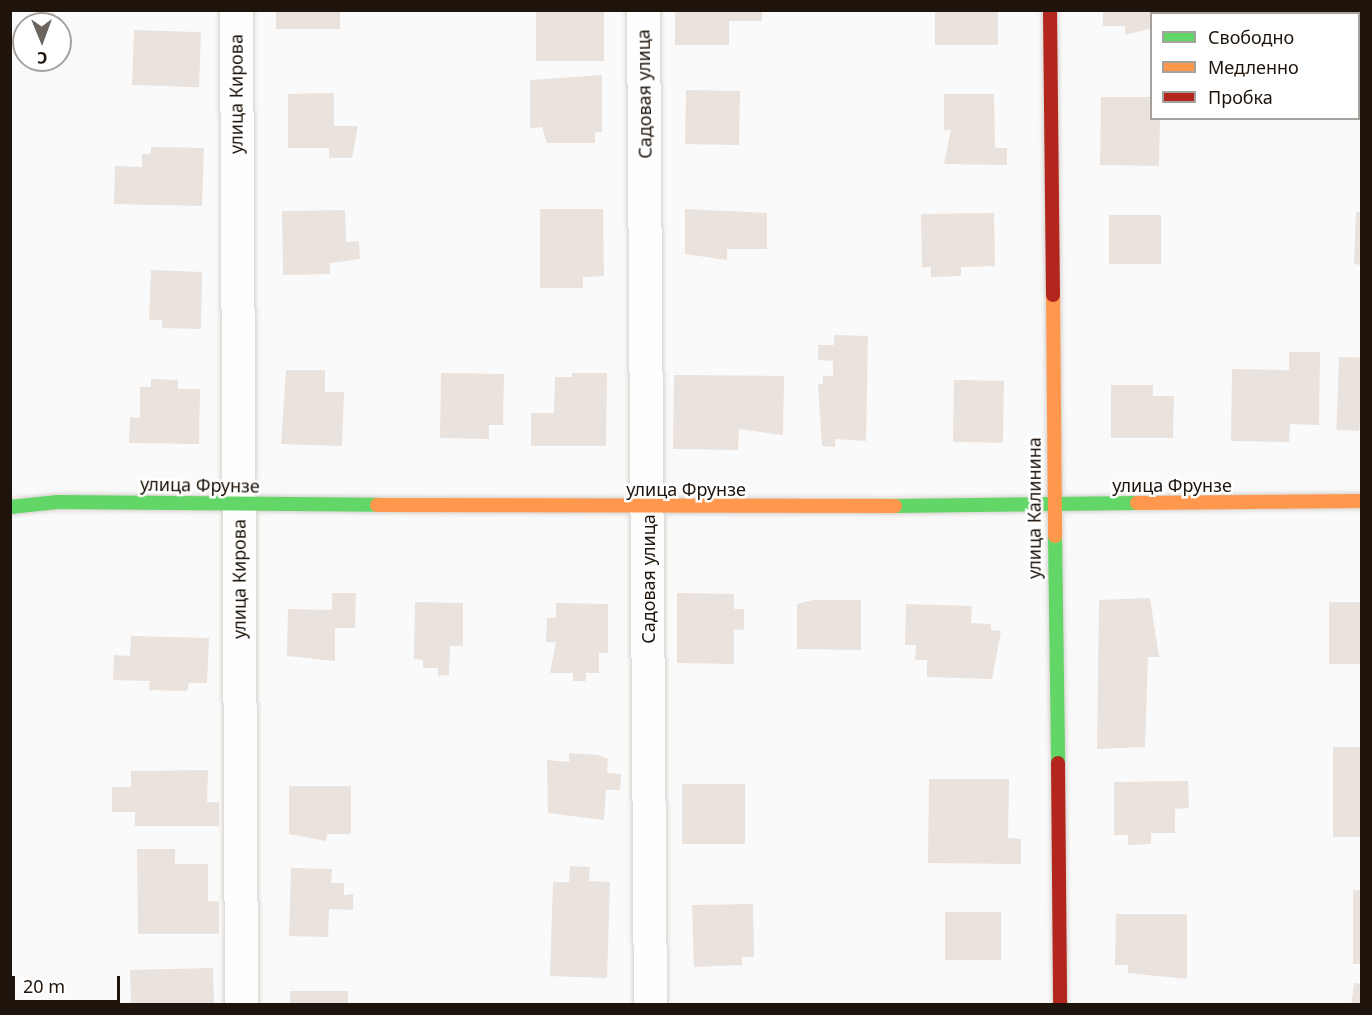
<!DOCTYPE html>
<meta charset="utf-8">
<style>
body{margin:0}
#map{position:relative;width:1372px;height:1015px;overflow:hidden;background:#fafafa;font-family:"Noto Sans",sans-serif}
div>[style]{position:absolute}
[style*='--x']{left:calc(var(--x)*1px);top:calc(var(--y)*1px);width:calc(var(--w)*1px);rotate:calc(var(--a)*1deg)}
.building>*{inset:0;background:#e9e2dd;transform-origin:0 0}
.roads{filter:drop-shadow(0 0 2px #d6d1cc) drop-shadow(0 0 2px #d6d1cc)}
.street>*{height:33px;margin:-16.5px;padding:0 16.5px;transform-origin:16.5px;border-radius:16.5px;background:#fefefe}
.fast>*{height:14px;margin:-7px;padding:0 7px;transform-origin:7px;border-radius:7px;background:#63d668}
.slow>*{height:14px;margin:-7px;padding:0 7px;transform-origin:7px;border-radius:7px;background:#ff974d}
.jam>*{height:14px;margin:-7px;padding:0 7px;transform-origin:7px;border-radius:7px;background:#b3261e}
span{translate:-50% -50%;white-space:nowrap;text-align:center;line-height:1.15;-webkit-text-stroke:5px #fff;paint-order:stroke}
.street-label{font-size:18px;color:#1e140b}
.frame{position:absolute;inset:0;border:12px solid #1e140b;pointer-events:none}
.legend{position:absolute;left:1150px;top:12px;width:210px;height:108px;box-sizing:border-box;background:#fff;border:2px solid #a5a19d;margin:0;padding:8px 10px;list-style:none;font-size:18px;color:#1e140b}
.legend li{display:flex;align-items:center;gap:12px;height:30px}
.legend b{width:30px;border:2px solid #a5a19d}
.north{position:absolute;left:12px;top:12px;width:60px;height:60px;box-sizing:border-box;background:#fff;border:2px solid #a5a19d;border-radius:50%;rotate:179deg;font-size:16px;font-weight:700;line-height:24px;text-align:center;color:#1e140b}
.north::after{content:'';display:block;margin:auto;width:21px;height:27px;background:#6b645f;clip-path:polygon(50% 0,100% 100%,50% 72%,0 100%)}
.scale{position:absolute;left:12px;top:976px;width:108px;height:27px;box-sizing:border-box;border:3px solid #1e140b;border-top:0;padding-left:8px;font-size:18px;line-height:21px;white-space:nowrap;color:#1e140b;-webkit-text-stroke:4px #fff;paint-order:stroke}
</style>
<div id="map">
<div class="building">
<div style="left:276px;top:10px;width:64px;height:19px"></div>
<div style="left:536px;top:10px;width:68px;height:51px"></div>
<div style="clip-path:polygon(675px 10px,762px 10px,762px 21px,729px 21px,729px 45px,675px 45px)"></div>
<div style="left:935px;top:10px;width:63px;height:35px"></div>
<div style="clip-path:polygon(1103px 10px,1156px 10px,1156px 14px,1152px 28px,1125px 35px,1125px 26px,1103px 26px)"></div>
<div style="left:134px;top:30px;width:67px;height:55px;rotate:2deg"></div>
<div style="left:1358px;top:74px;width:4px;height:16px"></div>
<div style="clip-path:polygon(602px 75px,602px 132px,595px 132px,595px 143px,547px 143px,542px 127px,530px 128px,530px 80px)"></div>
<div style="left:686px;top:90px;width:54px;height:54px;rotate:1deg"></div>
<div style="clip-path:polygon(334px 93px,334px 126px,358px 126px,352px 158px,329px 158px,329px 148px,288px 148px,288px 94px)"></div>
<div style="clip-path:polygon(944px 94px,994px 94px,995px 148px,1007px 148px,1007px 165px,944px 164px,951px 130px,944px 130px)"></div>
<div style="clip-path:polygon(1101px 97px,1152px 97px,1152px 118px,1160px 118px,1159px 166px,1100px 165px)"></div>
<div style="clip-path:polygon(151px 147px,204px 148px,202px 206px,114px 204px,115px 166px,142px 167px,142px 154px,151px 154px)"></div>
<div style="clip-path:polygon(540px 209px,603px 209px,604px 276px,583px 277px,583px 288px,540px 288px)"></div>
<div style="clip-path:polygon(685px 209px,767px 213px,767px 249px,727px 249px,727px 260px,685px 254px)"></div>
<div style="clip-path:polygon(345px 210px,346px 242px,359px 241px,360px 259px,330px 263px,330px 274px,283px 275px,282px 211px)"></div>
<div style="clip-path:polygon(1356px 212px,1362px 212px,1362px 265px,1354px 264px)"></div>
<div style="clip-path:polygon(994px 213px,995px 266px,961px 267px,961px 276px,931px 277px,931px 267px,922px 267px,921px 214px)"></div>
<div style="left:1109px;top:215px;width:52px;height:49px"></div>
<div style="clip-path:polygon(151px 270px,202px 272px,201px 329px,162px 328px,162px 320px,149px 320px)"></div>
<div style="clip-path:polygon(834px 335px,868px 336px,866px 441px,835px 439px,835px 447px,822px 446px,818px 384px,823px 384px,823px 376px,833px 376px,833px 361px,818px 360px,818px 345px,834px 345px)"></div>
<div style="clip-path:polygon(1289px 352px,1320px 352px,1319px 425px,1290px 424px,1289px 442px,1231px 441px,1232px 369px,1289px 370px)"></div>
<div style="left:1339px;top:357px;width:23px;height:73px;rotate:2deg"></div>
<div style="clip-path:polygon(286px 370px,325px 370px,325px 392px,344px 392px,342px 446px,281px 444px)"></div>
<div style="clip-path:polygon(441px 373px,504px 374px,503px 425px,489px 425px,489px 439px,440px 438px)"></div>
<div style="clip-path:polygon(572px 373px,607px 373px,606px 446px,531px 446px,531px 413px,554px 413px,555px 377px,572px 377px)"></div>
<div style="clip-path:polygon(674px 375px,784px 376px,783px 435px,739px 429px,738px 450px,673px 449px)"></div>
<div style="clip-path:polygon(151px 379px,178px 380px,178px 389px,200px 389px,199px 444px,129px 443px,130px 417px,140px 418px,140px 387px,151px 387px)"></div>
<div style="left:954px;top:380px;width:50px;height:62px;rotate:1deg"></div>
<div style="clip-path:polygon(1111px 385px,1153px 385px,1153px 396px,1174px 396px,1173px 438px,1111px 438px)"></div>
<div style="clip-path:polygon(332px 593px,356px 593px,355px 628px,335px 628px,335px 661px,287px 656px,288px 609px,332px 610px)"></div>
<div style="clip-path:polygon(677px 593px,734px 594px,734px 609px,744px 609px,744px 630px,734px 629px,734px 664px,677px 663px)"></div>
<div style="clip-path:polygon(1150px 598px,1159px 657px,1148px 657px,1145px 747px,1097px 749px,1099px 600px)"></div>
<div style="clip-path:polygon(813px 600px,861px 600px,861px 650px,797px 649px,797px 604px)"></div>
<div style="clip-path:polygon(415px 602px,463px 603px,463px 646px,450px 646px,449px 675px,438px 676px,438px 668px,423px 668px,423px 660px,414px 659px)"></div>
<div style="left:1362px;top:602px;width:62px;height:33px;rotate:90deg"></div>
<div style="clip-path:polygon(556px 603px,608px 604px,608px 653px,599px 653px,599px 673px,586px 673px,586px 681px,573px 681px,573px 673px,550px 673px,556px 642px,546px 642px,547px 618px,556px 618px)"></div>
<div style="clip-path:polygon(906px 604px,972px 606px,971px 623px,991px 624px,991px 630px,1001px 631px,992px 679px,927px 677px,927px 660px,915px 660px,916px 645px,905px 645px)"></div>
<div style="clip-path:polygon(131px 636px,209px 638px,207px 683px,189px 683px,187px 691px,149px 690px,150px 681px,113px 680px,114px 655px,130px 656px)"></div>
<div style="left:1333px;top:747px;width:29px;height:90px"></div>
<div style="clip-path:polygon(569px 753px,598px 755px,608px 759px,607px 773px,621px 774px,620px 790px,606px 790px,604px 820px,548px 813px,547px 760px,569px 762px)"></div>
<div style="clip-path:polygon(208px 770px,207px 802px,219px 802px,219px 826px,135px 826px,135px 812px,112px 812px,112px 787px,131px 787px,131px 771px)"></div>
<div style="clip-path:polygon(929px 779px,1009px 779px,1008px 838px,1021px 839px,1021px 864px,928px 863px)"></div>
<div style="clip-path:polygon(1188px 781px,1189px 808px,1175px 809px,1175px 833px,1151px 833px,1151px 844px,1128px 845px,1128px 835px,1114px 835px,1114px 782px)"></div>
<div style="left:682px;top:784px;width:63px;height:60px"></div>
<div style="clip-path:polygon(289px 786px,351px 786px,351px 834px,327px 834px,326px 841px,289px 834px)"></div>
<div style="clip-path:polygon(137px 849px,175px 849px,175px 864px,208px 864px,208px 901px,219px 902px,219px 934px,138px 934px)"></div>
<div style="clip-path:polygon(570px 866px,590px 867px,589px 881px,610px 882px,607px 978px,550px 976px,553px 882px,569px 882px)"></div>
<div style="clip-path:polygon(291px 868px,332px 869px,331px 883px,344px 883px,344px 895px,353px 894px,353px 910px,329px 909px,328px 937px,289px 936px)"></div>
<div style="left:1353px;top:890px;width:9px;height:74px"></div>
<div style="clip-path:polygon(753px 904px,754px 957px,742px 957px,742px 965px,694px 967px,692px 905px)"></div>
<div style="left:1001px;top:912px;width:48px;height:56px;rotate:90deg"></div>
<div style="clip-path:polygon(1116px 914px,1187px 914px,1187px 979px,1128px 973px,1128px 965px,1115px 965px)"></div>
<div style="clip-path:polygon(213px 968px,214px 1004px,124px 1004px,131px 1002px,130px 970px)"></div>
<div style="left:1354px;top:983px;width:8px;height:21px;rotate:7deg"></div>
<div style="left:348px;top:991px;width:13px;height:58px;rotate:90deg"></div>
</div>
<div class="roads">
<div class="street">
<div style="--x:236;--y:10;--w:994;--a:89.71"></div>
<div style="--x:643;--y:10;--w:994;--a:89.6"></div>
</div>
<div class="fast">
<div style="--x:895;--y:506;--w:242;--a:-0.7"></div>
<div style="--x:10;--y:507;--w:48;--a:-5.9"></div>
<div style="--x:58;--y:502;--w:319;--a:0.5"></div>
<div style="--x:1055;--y:536;--w:227;--a:89.2"></div>
</div>
<div class="slow">
<div style="--x:1053;--y:295;--w:241;--a:89.5"></div>
<div style="--x:1137;--y:503;--w:225;--a:-0.5"></div>
<div style="--x:377;--y:505;--w:518;--a:0.11"></div>
</div>
<div class="jam">
<div style="--x:1050;--y:10;--w:285;--a:89.4"></div>
<div style="--x:1058;--y:763;--w:241;--a:89.5"></div>
</div>
</div>
<div class="street-label">
<span style="left:236px;top:94px;rotate:-90deg">улица Кирова</span>
<span style="left:644px;top:94px;rotate:-91deg">Садовая улица</span>
<span style="left:200px;top:485px;rotate:1deg">улица Фрунзе</span>
<span style="left:1172px;top:485px">улица Фрунзе</span>
<span style="left:686px;top:489px">улица Фрунзе</span>
<span style="left:1034px;top:508px;rotate:-90deg">улица Калинина</span>
<span style="left:239px;top:579px;rotate:-90deg">улица Кирова</span>
<span style="left:648px;top:579px;rotate:-90deg">Садовая улица</span>
</div>
<div class="frame"></div>
<ul class="legend">
<li><b style="height:8px;background:#63d668"></b>Свободно</li>
<li><b style="height:8px;background:#ff974d"></b>Медленно</li>
<li><b style="height:8px;background:#b3261e"></b>Пробка</li>
</ul>
<div class="north">С</div>
<div class="scale">20 m</div>
</div>
